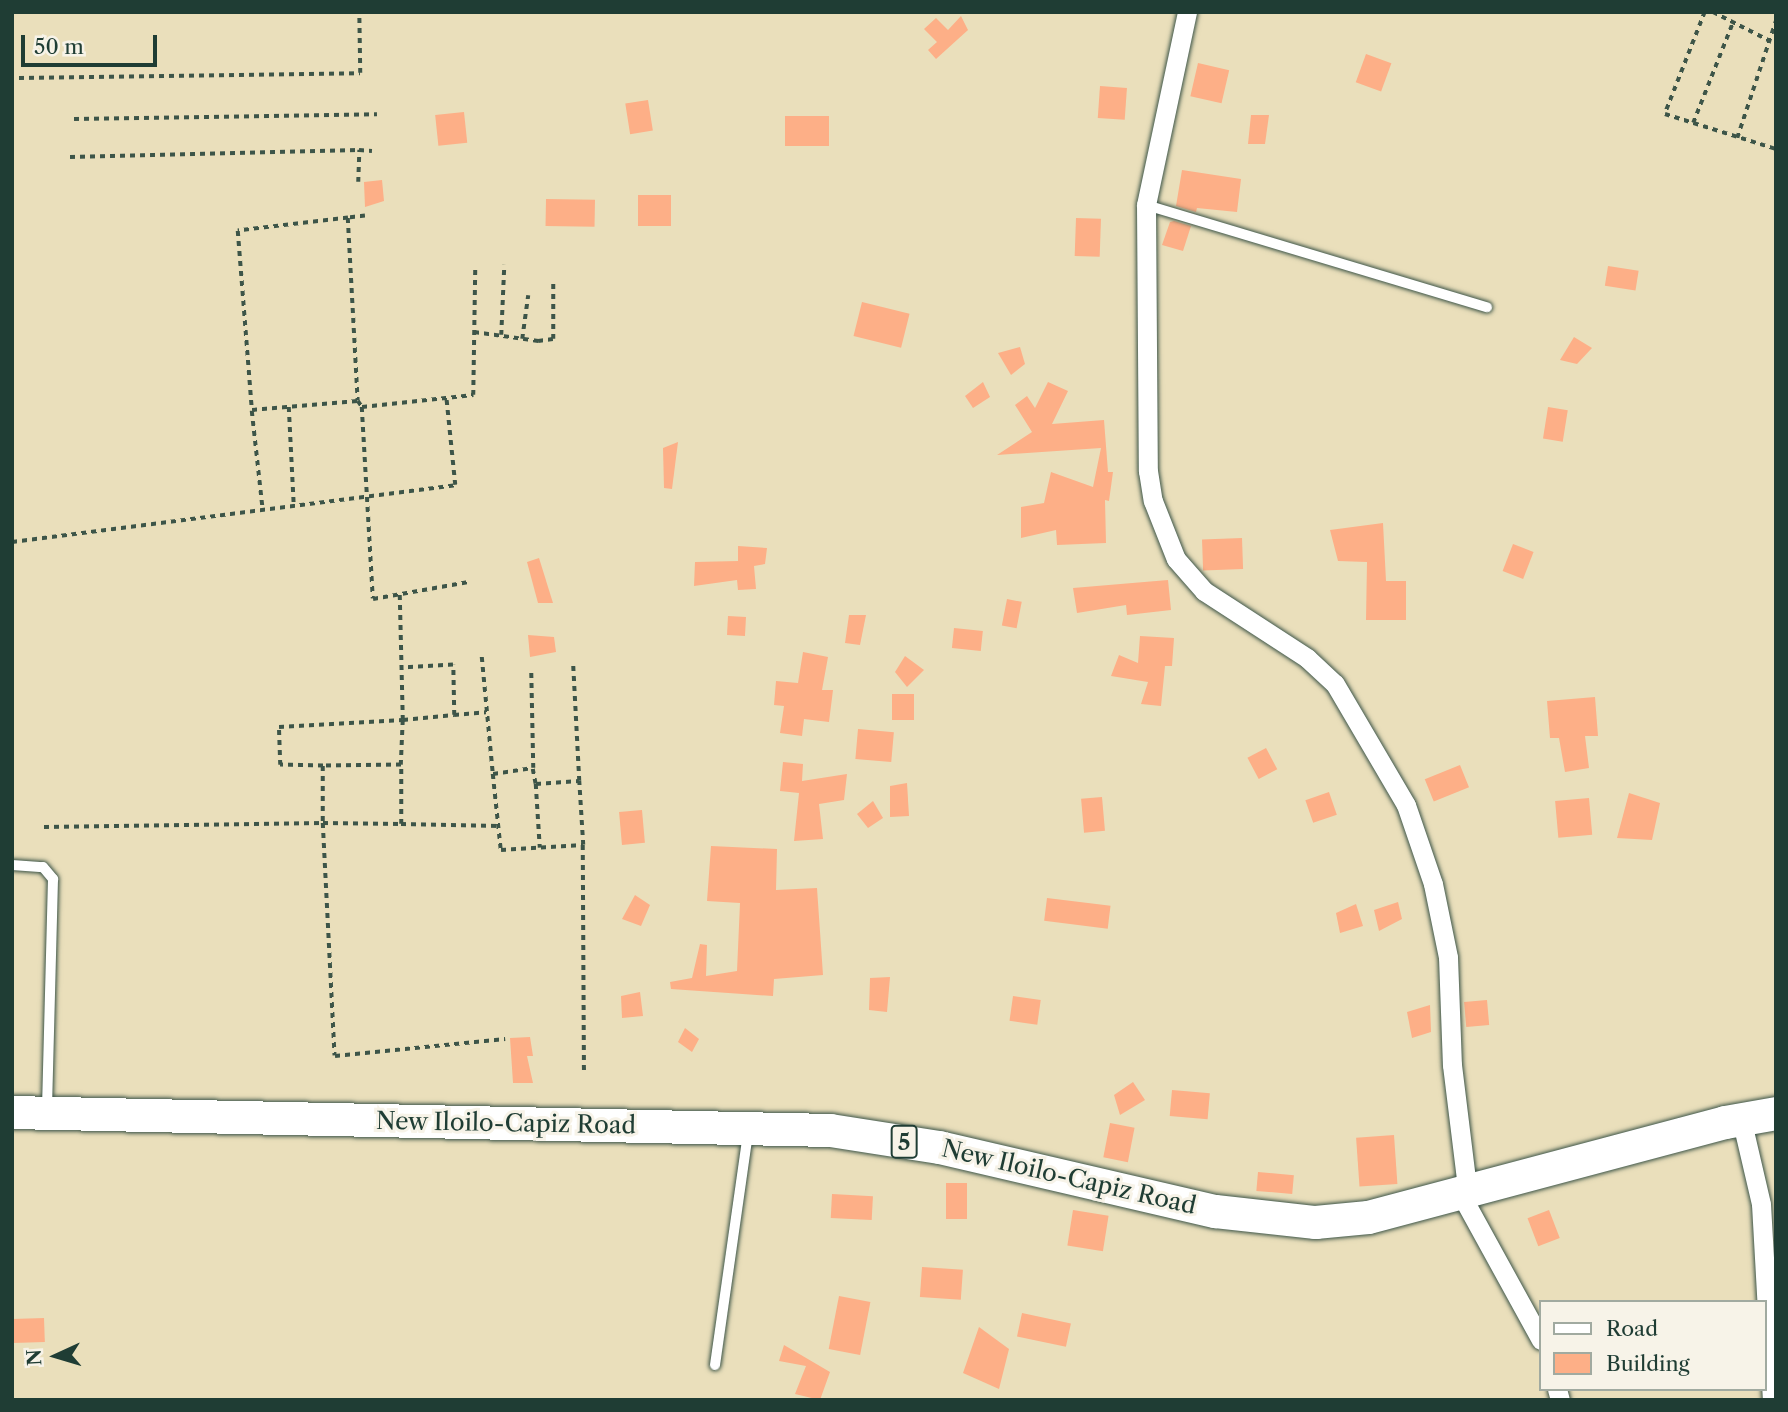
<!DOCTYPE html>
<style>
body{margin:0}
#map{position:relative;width:1788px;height:1412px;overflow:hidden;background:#eadfbb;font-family:"Libre Caslon Text",serif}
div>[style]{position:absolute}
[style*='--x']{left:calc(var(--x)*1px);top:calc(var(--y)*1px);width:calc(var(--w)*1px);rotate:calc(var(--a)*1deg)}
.building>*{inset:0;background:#fdaf87;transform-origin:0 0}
.path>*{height:3.5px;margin-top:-1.75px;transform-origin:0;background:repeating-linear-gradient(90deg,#3d5548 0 5px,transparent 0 10px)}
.roads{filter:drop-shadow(0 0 2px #3d5548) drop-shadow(0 0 2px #3d5548)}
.lane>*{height:10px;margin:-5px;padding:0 5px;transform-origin:5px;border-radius:5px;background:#fff}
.street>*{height:19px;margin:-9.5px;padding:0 9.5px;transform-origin:9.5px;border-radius:9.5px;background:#fff}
.highway>*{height:33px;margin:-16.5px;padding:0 16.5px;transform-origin:16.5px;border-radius:16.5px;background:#fff}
span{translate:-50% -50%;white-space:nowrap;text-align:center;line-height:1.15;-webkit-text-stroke:6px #f7f3e8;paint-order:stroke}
.shield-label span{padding:2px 5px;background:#f7f3e8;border:2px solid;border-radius:5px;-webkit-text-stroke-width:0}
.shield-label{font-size:23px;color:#1f3d34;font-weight:700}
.street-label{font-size:24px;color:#1f3d34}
.frame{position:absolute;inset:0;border:14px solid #1f3d34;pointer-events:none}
.legend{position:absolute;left:1539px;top:1300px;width:228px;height:91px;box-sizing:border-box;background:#f7f3e8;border:2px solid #a1aaa0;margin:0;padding:9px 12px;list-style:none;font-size:21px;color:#1f3d34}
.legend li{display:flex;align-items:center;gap:14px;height:35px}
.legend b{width:35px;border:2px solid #a1aaa0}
.north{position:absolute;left:21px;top:1321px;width:70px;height:70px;-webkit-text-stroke:5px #f7f3e8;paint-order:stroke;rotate:266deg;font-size:19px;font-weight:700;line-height:28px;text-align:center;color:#1f3d34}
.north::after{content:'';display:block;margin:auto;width:24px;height:32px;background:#1f3d34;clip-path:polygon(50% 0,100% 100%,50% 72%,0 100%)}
.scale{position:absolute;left:21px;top:35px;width:136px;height:32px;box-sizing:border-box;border:4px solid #1f3d34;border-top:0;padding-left:9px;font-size:21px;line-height:24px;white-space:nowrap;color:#1f3d34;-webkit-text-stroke:5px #f7f3e8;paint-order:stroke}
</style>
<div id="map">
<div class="building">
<div style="clip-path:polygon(961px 16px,968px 30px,936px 59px,928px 50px,937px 42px,924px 29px,936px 18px,948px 30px)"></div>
<div style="left:1366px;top:54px;width:27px;height:30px;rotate:20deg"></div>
<div style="left:1198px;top:63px;width:32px;height:34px;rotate:13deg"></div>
<div style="left:1100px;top:86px;width:27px;height:32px;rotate:4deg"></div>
<div style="left:648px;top:100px;width:31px;height:23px;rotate:81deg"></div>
<div style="left:464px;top:112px;width:31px;height:29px;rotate:84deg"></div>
<div style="clip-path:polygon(1251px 115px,1269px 115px,1265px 144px,1248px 144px)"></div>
<div style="left:829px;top:116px;width:30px;height:44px;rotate:90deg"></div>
<div style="clip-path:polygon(1182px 170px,1241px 179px,1237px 212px,1197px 208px,1196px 212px,1176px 206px)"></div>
<div style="clip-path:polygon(382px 180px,384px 201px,365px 207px,364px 182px)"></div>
<div style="left:671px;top:195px;width:31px;height:33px;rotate:90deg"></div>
<div style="left:546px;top:199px;width:49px;height:27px;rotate:1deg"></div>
<div style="left:1076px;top:218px;width:25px;height:38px;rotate:2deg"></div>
<div style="clip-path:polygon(1174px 221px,1191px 226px,1183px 251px,1162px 245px,1170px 222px)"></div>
<div style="left:1608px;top:266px;width:31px;height:20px;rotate:9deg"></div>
<div style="left:862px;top:302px;width:49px;height:35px;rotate:14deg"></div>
<div style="clip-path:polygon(1574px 337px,1592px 348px,1577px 364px,1560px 360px)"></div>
<div style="clip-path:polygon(1020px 347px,1025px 364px,1011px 375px,998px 353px)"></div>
<div style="clip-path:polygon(983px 382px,990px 397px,973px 408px,965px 396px)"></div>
<div style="clip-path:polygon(1048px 382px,1068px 391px,1052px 424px,1104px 420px,1108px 472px,1113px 472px,1109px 501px,1105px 500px,1106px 543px,1057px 545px,1056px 530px,1021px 538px,1021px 507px,1044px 503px,1051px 472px,1093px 487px,1101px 448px,997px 455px,1032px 432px,1015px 405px,1027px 396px,1035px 408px)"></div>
<div style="left:1548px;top:407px;width:20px;height:32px;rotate:9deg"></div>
<div style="clip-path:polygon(678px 442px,672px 489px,664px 488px,663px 448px)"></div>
<div style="clip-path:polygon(1383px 523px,1386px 581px,1406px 581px,1406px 620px,1366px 620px,1367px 562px,1338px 561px,1330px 530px)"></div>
<div style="left:1242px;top:538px;width:31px;height:40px;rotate:88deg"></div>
<div style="left:1513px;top:544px;width:22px;height:29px;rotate:21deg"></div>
<div style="clip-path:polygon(738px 546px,767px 548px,765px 564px,754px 566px,756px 589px,738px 590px,737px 580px,694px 586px,695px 562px,738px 561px)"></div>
<div style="clip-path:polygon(539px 558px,553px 603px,538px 603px,527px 562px)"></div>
<div style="clip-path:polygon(1168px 580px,1171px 610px,1127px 615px,1126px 605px,1077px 613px,1073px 588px)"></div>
<div style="left:1007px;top:599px;width:15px;height:27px;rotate:11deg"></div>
<div style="clip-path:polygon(849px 615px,866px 615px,860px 645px,845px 643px)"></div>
<div style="left:728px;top:616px;width:18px;height:19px;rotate:3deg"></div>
<div style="left:954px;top:628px;width:29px;height:20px;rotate:6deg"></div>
<div style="clip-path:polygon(528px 635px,554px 637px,556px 652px,530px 657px)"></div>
<div style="clip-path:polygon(1140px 636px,1174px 638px,1172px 666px,1165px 666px,1161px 706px,1141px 704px,1148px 682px,1111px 676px,1119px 655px,1138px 663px)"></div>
<div style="clip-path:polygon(803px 652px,828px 657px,822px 690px,833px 690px,829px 722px,804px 719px,802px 736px,780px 733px,784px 706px,774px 705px,776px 681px,798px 683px)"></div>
<div style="clip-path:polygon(905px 656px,924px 670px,907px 687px,895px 672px)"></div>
<div style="left:892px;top:694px;width:22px;height:26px"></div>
<div style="clip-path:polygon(1595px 697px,1598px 736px,1585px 736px,1589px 768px,1565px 772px,1559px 738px,1550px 738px,1547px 701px)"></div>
<div style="left:858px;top:729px;width:36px;height:30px;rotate:5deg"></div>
<div style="left:1266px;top:748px;width:24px;height:21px;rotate:62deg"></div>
<div style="clip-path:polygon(783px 762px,803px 764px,802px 781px,847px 774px,844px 800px,819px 804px,823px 839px,794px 841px,799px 793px,780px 791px)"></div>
<div style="left:1460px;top:765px;width:24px;height:38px;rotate:68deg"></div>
<div style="clip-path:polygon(907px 783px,909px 816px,890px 817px,890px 786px)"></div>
<div style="left:1329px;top:792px;width:24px;height:25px;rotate:71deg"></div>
<div style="clip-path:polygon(1629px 793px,1660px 803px,1652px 840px,1617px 838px)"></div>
<div style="left:1102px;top:797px;width:34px;height:21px;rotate:85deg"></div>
<div style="left:1589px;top:798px;width:37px;height:34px;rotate:85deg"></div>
<div style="clip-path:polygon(873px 801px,883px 818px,868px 828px,857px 814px)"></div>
<div style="left:642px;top:810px;width:33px;height:23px;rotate:85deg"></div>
<div style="clip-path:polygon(711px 846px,777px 849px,776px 890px,817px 888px,823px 975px,774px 979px,773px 996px,671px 989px,670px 982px,692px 978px,700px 944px,707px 945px,706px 976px,737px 971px,740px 903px,707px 901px)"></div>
<div style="clip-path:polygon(635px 895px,650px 905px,641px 926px,622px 919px)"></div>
<div style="left:1047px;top:898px;width:64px;height:23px;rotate:7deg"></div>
<div style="clip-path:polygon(1398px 902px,1402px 919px,1379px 931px,1374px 910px)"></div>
<div style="clip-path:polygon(1356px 904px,1363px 926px,1340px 933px,1336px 913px)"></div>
<div style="clip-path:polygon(890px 977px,887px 1012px,869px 1010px,870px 978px)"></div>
<div style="clip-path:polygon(640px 992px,643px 1016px,622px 1018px,621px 996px)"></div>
<div style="left:1013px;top:996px;width:28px;height:25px;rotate:8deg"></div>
<div style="left:1487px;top:1000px;width:25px;height:23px;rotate:85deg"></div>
<div style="clip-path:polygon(1430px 1005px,1431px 1032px,1412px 1038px,1407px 1012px)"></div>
<div style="clip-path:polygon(685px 1028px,699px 1039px,692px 1052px,678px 1042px)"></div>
<div style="clip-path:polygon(530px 1037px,533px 1056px,527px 1056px,533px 1083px,513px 1083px,510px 1038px)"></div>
<div style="clip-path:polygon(1133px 1082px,1145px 1100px,1120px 1115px,1114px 1095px)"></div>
<div style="left:1172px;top:1090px;width:38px;height:26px;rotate:5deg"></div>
<div style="left:1110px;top:1123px;width:25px;height:35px;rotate:11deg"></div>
<div style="left:1394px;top:1135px;width:49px;height:38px;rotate:86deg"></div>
<div style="left:1258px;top:1172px;width:36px;height:19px;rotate:5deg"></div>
<div style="left:946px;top:1183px;width:21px;height:36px"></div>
<div style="left:832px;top:1194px;width:41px;height:24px;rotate:3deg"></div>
<div style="left:1073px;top:1210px;width:36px;height:36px;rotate:9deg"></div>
<div style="left:1549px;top:1210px;width:30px;height:23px;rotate:69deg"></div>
<div style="left:922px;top:1267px;width:41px;height:30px;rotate:4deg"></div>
<div style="left:839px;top:1296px;width:32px;height:54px;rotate:11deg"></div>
<div style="left:1022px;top:1313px;width:50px;height:24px;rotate:12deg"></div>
<div style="left:44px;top:1318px;width:24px;height:32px;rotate:88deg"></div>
<div style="clip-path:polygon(979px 1327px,1009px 1349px,999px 1389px,963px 1373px)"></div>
<div style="clip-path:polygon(784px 1345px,830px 1372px,820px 1400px,795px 1394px,806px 1366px,779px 1361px)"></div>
</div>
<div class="path">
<div style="--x:1705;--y:12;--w:110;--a:111.4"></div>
<div style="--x:1665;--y:114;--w:116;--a:17.5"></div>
<div style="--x:1713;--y:12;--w:71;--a:26.9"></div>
<div style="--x:19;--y:78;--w:341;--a:-0.8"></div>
<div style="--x:360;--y:73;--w:61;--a:-90.9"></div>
<div style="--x:74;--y:119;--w:303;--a:-0.9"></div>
<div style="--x:1693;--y:123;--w:109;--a:-68.4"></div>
<div style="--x:1737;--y:138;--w:124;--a:-71.7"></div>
<div style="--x:70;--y:157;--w:289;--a:-1.4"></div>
<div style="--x:358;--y:182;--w:32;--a:-88"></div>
<div style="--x:359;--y:150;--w:13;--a:4"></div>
<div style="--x:365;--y:216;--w:17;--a:173"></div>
<div style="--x:348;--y:218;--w:183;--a:86.9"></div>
<div style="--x:358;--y:401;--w:7;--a:56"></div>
<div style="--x:362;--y:407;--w:112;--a:-6.2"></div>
<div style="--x:473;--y:395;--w:128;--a:-89.1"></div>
<div style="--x:348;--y:218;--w:111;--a:173.3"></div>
<div style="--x:238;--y:231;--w:180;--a:85.5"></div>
<div style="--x:252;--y:410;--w:106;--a:-4.9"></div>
<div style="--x:474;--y:332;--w:65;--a:8"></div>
<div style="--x:538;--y:341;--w:15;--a:-8"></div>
<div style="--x:553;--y:339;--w:59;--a:-90"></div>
<div style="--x:501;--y:335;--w:70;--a:-87.5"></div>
<div style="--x:522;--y:339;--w:44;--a:-82.2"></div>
<div style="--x:289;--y:407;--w:99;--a:87.1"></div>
<div style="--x:362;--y:407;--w:192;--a:86.7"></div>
<div style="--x:373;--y:599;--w:97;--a:-10.1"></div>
<div style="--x:252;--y:411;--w:100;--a:83.7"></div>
<div style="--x:12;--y:542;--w:447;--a:-7.3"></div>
<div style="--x:455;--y:485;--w:89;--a:-95.8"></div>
<div style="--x:400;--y:595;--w:125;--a:88.6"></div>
<div style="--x:403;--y:720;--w:51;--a:-5.6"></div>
<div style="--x:454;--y:715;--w:50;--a:-91.1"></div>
<div style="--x:453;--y:665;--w:52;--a:176.7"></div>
<div style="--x:482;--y:657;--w:118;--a:84.6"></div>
<div style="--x:493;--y:774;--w:40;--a:-8.5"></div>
<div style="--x:533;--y:768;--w:95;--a:-91.2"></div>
<div style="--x:454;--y:715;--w:32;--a:-5"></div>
<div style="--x:323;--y:766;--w:43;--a:-178.7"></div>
<div style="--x:280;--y:765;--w:38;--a:-92"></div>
<div style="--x:279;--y:727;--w:124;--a:-3.2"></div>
<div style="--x:403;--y:720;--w:45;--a:92.5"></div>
<div style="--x:533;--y:769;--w:15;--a:79"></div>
<div style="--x:536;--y:784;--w:43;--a:-4"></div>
<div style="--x:579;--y:781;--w:115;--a:-93"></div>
<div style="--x:493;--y:774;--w:76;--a:84"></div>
<div style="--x:501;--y:850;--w:82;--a:-3.5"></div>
<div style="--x:583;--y:845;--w:64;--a:-93.6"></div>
<div style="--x:536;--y:784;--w:64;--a:86.4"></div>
<div style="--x:401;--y:824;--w:59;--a:-90"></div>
<div style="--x:401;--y:765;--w:78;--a:179.3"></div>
<div style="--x:323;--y:766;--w:57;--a:90"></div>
<div style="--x:323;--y:823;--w:78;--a:0.7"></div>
<div style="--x:401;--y:824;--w:98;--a:1.2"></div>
<div style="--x:44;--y:827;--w:279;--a:-0.8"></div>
<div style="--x:323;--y:823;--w:233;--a:87.1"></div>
<div style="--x:335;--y:1056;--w:171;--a:-5.7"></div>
<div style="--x:583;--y:845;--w:226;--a:89.7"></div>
</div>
<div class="roads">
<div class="lane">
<div style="--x:1146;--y:205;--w:356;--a:16.7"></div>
<div style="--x:12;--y:865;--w:31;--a:4"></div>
<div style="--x:43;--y:867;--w:16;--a:50"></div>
<div style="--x:53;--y:879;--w:230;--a:91.5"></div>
<div style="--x:715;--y:1365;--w:235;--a:-81.9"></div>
</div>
<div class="street">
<div style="--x:1187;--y:12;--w:197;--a:102"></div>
<div style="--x:1146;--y:205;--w:266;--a:89.6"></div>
<div style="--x:1148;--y:471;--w:30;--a:81"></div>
<div style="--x:1153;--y:501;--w:62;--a:68.4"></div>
<div style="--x:1176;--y:559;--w:43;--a:48.8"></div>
<div style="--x:1204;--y:591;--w:123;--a:33"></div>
<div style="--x:1307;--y:658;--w:38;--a:43"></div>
<div style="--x:1335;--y:684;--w:140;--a:59.6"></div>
<div style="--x:1406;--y:805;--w:83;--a:71.1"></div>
<div style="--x:1433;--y:884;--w:75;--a:78.4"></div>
<div style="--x:1448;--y:957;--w:108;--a:87.9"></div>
<div style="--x:1452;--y:1065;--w:124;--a:83"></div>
<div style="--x:1741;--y:1118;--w:88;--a:76.9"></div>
<div style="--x:1761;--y:1204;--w:196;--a:86.8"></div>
<div style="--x:1459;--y:1191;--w:170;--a:61.2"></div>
<div style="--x:1557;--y:1389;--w:11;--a:75"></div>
</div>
<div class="highway">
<div style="--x:12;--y:1112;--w:818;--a:1.26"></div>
<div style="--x:830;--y:1130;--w:110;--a:8.9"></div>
<div style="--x:939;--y:1147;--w:283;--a:13.1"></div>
<div style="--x:1215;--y:1211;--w:101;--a:6.3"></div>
<div style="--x:1315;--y:1222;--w:53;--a:-5.4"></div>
<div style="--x:1368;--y:1217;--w:369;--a:-14.9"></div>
<div style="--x:1725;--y:1122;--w:52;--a:-10"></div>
</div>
</div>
<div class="shield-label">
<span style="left:904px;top:1142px">5</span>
</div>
<div class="street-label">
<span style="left:506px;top:1123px;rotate:1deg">New Iloilo-Capiz Road</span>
<span style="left:1069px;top:1177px;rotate:13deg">New Iloilo-Capiz Road</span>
</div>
<div class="frame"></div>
<ul class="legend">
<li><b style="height:9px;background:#fff"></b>Road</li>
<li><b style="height:19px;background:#fdaf87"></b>Building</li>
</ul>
<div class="north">N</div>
<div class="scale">50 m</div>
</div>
